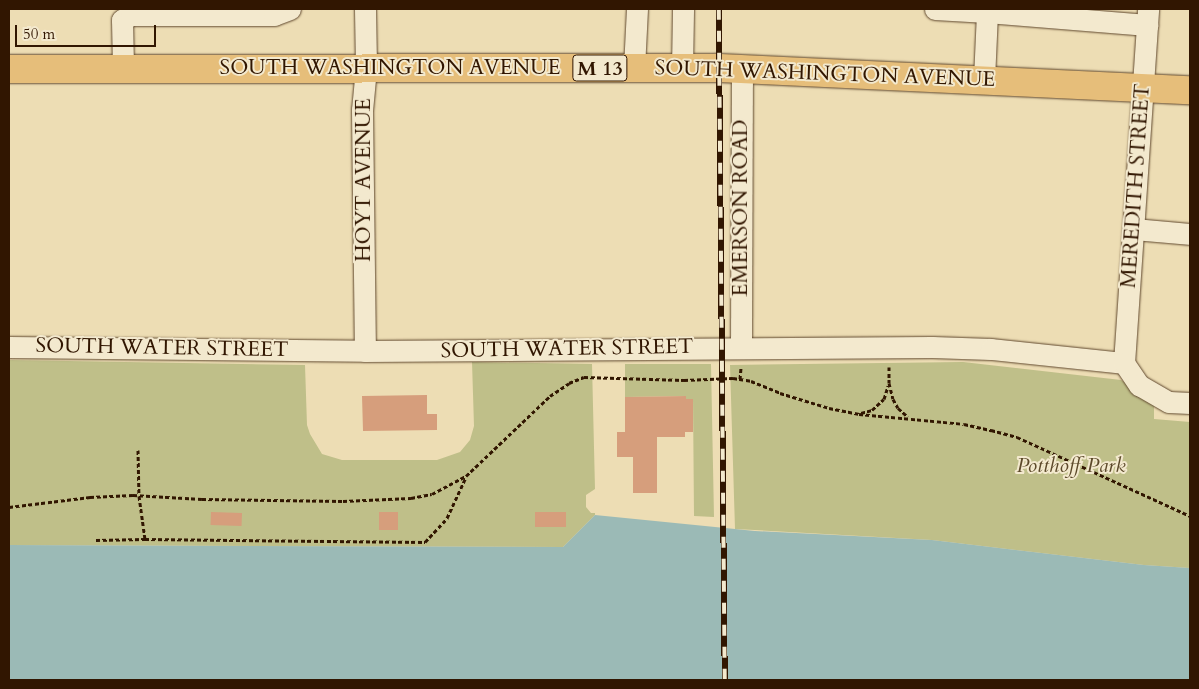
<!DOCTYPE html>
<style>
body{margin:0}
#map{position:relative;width:1199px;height:689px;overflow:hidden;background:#edddb4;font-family:Cardo,serif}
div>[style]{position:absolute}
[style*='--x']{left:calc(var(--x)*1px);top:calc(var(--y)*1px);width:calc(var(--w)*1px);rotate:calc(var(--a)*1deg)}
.green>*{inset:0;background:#bfbf89}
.water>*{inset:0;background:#9bbab6}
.building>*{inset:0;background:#d69e7c;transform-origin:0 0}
.path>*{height:3px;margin-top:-1.5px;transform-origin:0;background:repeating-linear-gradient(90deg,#311601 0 4px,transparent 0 6.5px)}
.roads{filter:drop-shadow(0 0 1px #60482e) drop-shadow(0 0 1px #60482e)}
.minor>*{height:21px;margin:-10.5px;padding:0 10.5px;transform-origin:10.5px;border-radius:10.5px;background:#f3e9ce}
.major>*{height:28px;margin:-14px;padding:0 14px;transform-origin:14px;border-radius:14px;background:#e6be7a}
.rail>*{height:5.5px;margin-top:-2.75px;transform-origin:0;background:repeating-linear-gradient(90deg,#f3e9ce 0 11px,#311601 0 22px);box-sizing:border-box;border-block:1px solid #311601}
span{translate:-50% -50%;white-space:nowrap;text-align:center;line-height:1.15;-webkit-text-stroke:4px #f3e9ce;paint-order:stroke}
.shield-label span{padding:1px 4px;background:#f3e9ce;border:1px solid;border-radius:4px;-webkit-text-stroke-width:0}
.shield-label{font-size:20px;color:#311601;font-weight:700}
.street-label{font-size:21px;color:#311601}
.park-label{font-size:21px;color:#5c492a;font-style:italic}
.frame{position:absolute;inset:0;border:10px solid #311601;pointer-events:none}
.scale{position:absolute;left:15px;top:25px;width:141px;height:22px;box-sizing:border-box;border:2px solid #311601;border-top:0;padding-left:6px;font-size:15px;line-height:18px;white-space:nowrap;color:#311601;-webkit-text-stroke:4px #f3e9ce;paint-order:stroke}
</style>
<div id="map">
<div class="green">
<div style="clip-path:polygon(9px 360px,305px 365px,307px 425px,310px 434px,322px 454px,342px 460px,437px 460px,460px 452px,470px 440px,474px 426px,472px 362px,592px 364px,595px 489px,586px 495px,586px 507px,591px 513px,595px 513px,595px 515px,563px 547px,9px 545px)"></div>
<div style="clip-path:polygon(963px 362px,1121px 380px,1154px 402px,1154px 419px,1190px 422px,1190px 568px,1144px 565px,932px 540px,735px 529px,730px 365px)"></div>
<div style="clip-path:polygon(625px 364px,711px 364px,714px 517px,694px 516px,693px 399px,686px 399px,686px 396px,625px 397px)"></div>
</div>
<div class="water">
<div style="clip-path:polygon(595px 515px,755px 531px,932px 540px,1144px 565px,1190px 568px,1190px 680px,9px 680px,9px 545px,563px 547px)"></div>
</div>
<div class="building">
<div style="clip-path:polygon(427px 395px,427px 414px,437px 414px,437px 430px,363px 431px,362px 396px)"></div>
<div style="clip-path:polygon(686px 396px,686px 399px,693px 399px,693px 432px,685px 432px,685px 437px,657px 437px,657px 493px,633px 493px,633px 457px,617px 457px,617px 432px,625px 432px,625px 397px)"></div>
<div style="left:211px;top:512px;width:31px;height:13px;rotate:2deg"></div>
<div style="left:379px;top:512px;width:19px;height:18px"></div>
<div style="left:535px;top:512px;width:31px;height:15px"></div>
</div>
<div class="path">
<div style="--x:889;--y:367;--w:16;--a:90"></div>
<div style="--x:889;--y:383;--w:16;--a:76"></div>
<div style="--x:893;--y:399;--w:10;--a:61"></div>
<div style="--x:898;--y:408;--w:13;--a:42"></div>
<div style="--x:740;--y:379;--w:12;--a:-85"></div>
<div style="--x:861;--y:413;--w:11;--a:-15"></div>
<div style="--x:872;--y:410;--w:16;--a:-43"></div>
<div style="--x:884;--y:399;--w:14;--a:-73"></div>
<div style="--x:138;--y:450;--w:46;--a:88.8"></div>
<div style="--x:139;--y:496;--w:43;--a:82.1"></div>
<div style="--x:145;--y:539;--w:280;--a:0.6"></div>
<div style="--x:425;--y:542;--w:33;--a:-47"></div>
<div style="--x:447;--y:518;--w:45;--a:-65.1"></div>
<div style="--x:9;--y:507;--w:82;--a:-7"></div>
<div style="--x:90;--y:497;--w:43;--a:-2.7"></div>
<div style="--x:133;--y:495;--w:69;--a:3.3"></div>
<div style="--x:202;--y:499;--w:141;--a:0.8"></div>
<div style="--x:343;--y:501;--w:68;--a:-2.5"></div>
<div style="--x:411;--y:498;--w:21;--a:-11"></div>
<div style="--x:432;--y:494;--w:38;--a:-28"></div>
<div style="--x:466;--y:476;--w:116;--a:-43.6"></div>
<div style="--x:550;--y:396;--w:23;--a:-34"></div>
<div style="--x:569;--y:383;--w:16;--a:-22"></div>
<div style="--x:584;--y:377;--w:100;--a:1.7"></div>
<div style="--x:684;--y:380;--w:49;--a:-2.3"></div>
<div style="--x:733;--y:378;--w:18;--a:9"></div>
<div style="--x:751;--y:381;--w:31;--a:22"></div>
<div style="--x:780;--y:393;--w:51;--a:17"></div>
<div style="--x:829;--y:408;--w:31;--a:11"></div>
<div style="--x:859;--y:414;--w:105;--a:5.4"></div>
<div style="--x:964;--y:424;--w:28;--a:13"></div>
<div style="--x:991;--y:430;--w:27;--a:15"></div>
<div style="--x:1017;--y:437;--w:190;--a:24.5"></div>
<div style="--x:96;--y:540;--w:49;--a:-1.2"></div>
</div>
<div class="roads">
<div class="minor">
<div style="--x:365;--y:9;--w:59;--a:89"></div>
<div style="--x:366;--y:68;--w:42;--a:95.4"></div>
<div style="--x:362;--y:110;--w:241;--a:89.3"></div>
<div style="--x:935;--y:9;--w:52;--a:3.3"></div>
<div style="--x:123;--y:67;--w:47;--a:-91.2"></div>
<div style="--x:122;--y:20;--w:10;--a:-29"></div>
<div style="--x:131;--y:15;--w:143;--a:0"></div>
<div style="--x:274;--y:15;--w:17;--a:-21"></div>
<div style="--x:634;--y:68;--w:59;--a:-87.1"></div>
<div style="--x:682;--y:68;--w:59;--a:-89"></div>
<div style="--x:984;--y:79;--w:67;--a:-87.4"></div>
<div style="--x:987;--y:12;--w:161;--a:4.6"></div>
<div style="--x:1133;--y:229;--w:57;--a:5"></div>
<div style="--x:9;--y:347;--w:356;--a:0.6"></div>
<div style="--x:365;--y:351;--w:567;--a:-0.4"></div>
<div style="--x:932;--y:347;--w:59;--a:1.9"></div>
<div style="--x:991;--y:349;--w:134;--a:6"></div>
<div style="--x:741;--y:348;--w:280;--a:-89.8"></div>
<div style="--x:1124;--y:363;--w:355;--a:-86.1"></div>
<div style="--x:1124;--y:363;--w:27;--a:56"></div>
<div style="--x:1139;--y:385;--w:34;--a:30"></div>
<div style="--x:1169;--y:402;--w:21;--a:3"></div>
</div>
<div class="major">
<div style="--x:9;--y:69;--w:709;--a:-0.08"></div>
<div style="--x:718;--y:68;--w:473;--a:2.7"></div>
</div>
</div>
<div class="rail">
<div style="--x:719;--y:9;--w:671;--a:89.49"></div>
</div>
<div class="shield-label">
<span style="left:600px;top:68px">M 13</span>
</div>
<div class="street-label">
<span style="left:390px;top:68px">SOUTH WASHINGTON AVENUE</span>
<span style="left:825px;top:74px;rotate:2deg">SOUTH WASHINGTON AVENUE</span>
<span style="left:364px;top:180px;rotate:-90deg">HOYT AVENUE</span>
<span style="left:1136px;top:186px;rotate:-86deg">MEREDITH STREET</span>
<span style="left:741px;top:208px;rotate:-90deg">EMERSON ROAD</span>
<span style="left:162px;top:348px;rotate:1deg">SOUTH WATER STREET</span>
<span style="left:567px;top:349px;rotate:-1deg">SOUTH WATER STREET</span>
</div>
<div class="park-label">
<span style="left:1071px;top:466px">Potthoff Park</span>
</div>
<div class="frame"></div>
<div class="scale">50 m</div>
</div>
